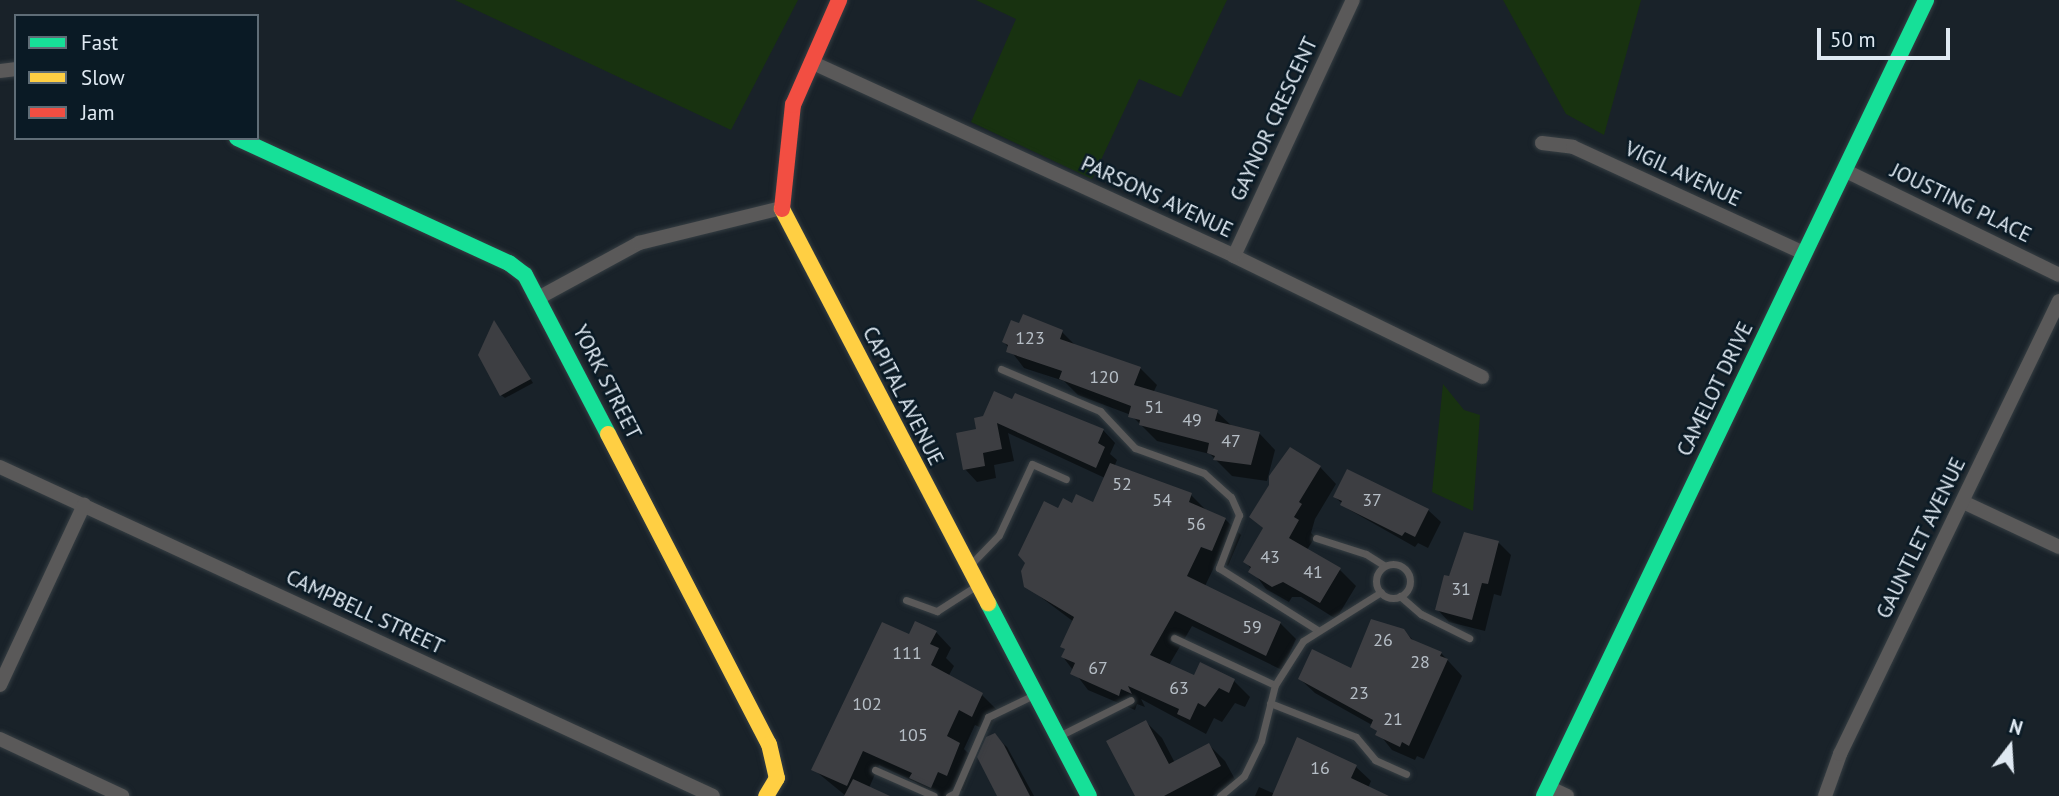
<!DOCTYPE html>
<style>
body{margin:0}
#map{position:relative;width:2059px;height:796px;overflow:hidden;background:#192229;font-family:"PT Sans",sans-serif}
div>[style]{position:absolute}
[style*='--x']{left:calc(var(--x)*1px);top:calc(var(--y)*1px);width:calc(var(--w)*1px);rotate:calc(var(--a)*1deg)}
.green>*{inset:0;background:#183210}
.shadow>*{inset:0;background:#0007}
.building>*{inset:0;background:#3d3e42}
.roads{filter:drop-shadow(0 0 2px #363e43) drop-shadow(0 0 2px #363e43)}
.lane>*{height:7px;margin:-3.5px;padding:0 3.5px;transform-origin:3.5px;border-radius:3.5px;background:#5a5959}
.lane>.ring{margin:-3.5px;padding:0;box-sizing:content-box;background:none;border:7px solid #5a5959;border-radius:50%}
.street>*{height:14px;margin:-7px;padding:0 7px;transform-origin:7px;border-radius:7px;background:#5a5959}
.fast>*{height:16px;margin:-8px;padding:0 8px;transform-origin:8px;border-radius:8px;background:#16e098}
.slow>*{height:16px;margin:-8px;padding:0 8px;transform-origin:8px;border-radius:8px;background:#ffcf43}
.jam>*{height:16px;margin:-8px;padding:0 8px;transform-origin:8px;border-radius:8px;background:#f24e42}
span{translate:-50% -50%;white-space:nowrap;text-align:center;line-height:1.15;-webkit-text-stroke:5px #0a1a25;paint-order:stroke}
.number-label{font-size:18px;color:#b6bec6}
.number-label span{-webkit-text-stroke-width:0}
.street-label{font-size:21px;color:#dfe9f2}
.legend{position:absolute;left:14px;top:14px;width:245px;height:126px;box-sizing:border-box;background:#0a1a25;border:2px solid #5f6d77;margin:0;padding:9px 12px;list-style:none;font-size:21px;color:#dfe9f2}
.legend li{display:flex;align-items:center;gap:14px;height:35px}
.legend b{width:35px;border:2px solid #5f6d77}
.north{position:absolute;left:1975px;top:712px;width:70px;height:70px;-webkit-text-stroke:5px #0a1a25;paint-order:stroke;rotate:17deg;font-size:19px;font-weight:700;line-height:28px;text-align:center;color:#dfe9f2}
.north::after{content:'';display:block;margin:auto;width:24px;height:32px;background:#dfe9f2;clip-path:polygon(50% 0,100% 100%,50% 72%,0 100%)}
.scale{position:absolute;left:1817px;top:28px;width:133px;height:32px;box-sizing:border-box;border:4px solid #dfe9f2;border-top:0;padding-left:9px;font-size:21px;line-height:24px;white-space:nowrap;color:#dfe9f2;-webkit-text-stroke:5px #0a1a25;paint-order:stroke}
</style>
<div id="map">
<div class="green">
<div style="clip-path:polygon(455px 0,798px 0,731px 130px)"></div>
<div style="clip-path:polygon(976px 0,1227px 0,1181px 97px,1139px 79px,1092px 179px,971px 122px,1016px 19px)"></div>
<div style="clip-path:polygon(1503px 0,1641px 0,1604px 135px,1566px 114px)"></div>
<div style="clip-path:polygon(1443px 384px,1464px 410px,1480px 415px,1473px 511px,1432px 492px)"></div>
</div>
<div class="shadow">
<div style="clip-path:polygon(1062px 332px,1077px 347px,1140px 368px,1157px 385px,1153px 393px,1217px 412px,1233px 427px,1259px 433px,1275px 450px,1267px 481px,1232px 476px,1210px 454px,1157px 441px,1131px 415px,1078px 395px,1064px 381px,1024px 368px,1004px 342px)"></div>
<div style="clip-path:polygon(510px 345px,533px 383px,505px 398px,501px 395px)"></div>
<div style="clip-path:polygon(976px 420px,1103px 430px,1115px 443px,1110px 454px,1117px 460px,1114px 467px,1191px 495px,1207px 511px,1225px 519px,1241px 535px,1228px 566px,1217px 561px,1205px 586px,1280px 623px,1296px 639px,1282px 670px,1192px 626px,1169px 665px,1195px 677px,1234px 681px,1250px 697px,1245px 707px,1235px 703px,1222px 722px,1214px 718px,1206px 734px,1141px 699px,1145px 707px,1137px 704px,1135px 710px,1088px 690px,1063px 657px,1074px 622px,1026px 586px,1059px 510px,1094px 505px,1105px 478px,1008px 433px,1014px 461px,994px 465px,996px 478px,977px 482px,965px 469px,978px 431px)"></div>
<div style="clip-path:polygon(1320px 467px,1336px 484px,1315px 519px,1311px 533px,1315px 537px,1307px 550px,1340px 570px,1356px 586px,1336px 619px,1301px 597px,1292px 597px,1289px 602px,1266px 589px,1245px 561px,1264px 529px,1251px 517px)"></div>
<div style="clip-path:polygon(1335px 497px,1428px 510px,1441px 522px,1428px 548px,1418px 543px,1415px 547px,1348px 509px)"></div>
<div style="clip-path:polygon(1465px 534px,1499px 543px,1511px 555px,1501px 596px,1494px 594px,1485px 631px,1449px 622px,1437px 609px)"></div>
<div style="clip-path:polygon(1403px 630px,1415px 642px,1441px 653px,1462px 676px,1424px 759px,1417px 756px,1415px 760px,1392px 750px,1372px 725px,1315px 693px,1300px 679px,1351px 670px)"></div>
<div style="clip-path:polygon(936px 632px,951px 648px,946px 658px,954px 666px,948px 677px,982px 695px,998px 711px,988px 731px,975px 725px,964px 749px,975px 760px,963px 791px,954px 787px,950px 796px,932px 796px,915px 782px,879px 765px,869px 788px,886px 796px,846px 796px,813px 769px,910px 637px)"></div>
<div style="clip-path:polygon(1146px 722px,1162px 738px,1175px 763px,1209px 745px,1225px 761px,1237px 783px,1212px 796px,1137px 796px)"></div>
<div style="clip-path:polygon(994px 735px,1007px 747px,1034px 796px,999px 796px)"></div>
<div style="clip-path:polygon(1355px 766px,1371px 781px,1368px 788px,1385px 796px,1255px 796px,1259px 787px,1275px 794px)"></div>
</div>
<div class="building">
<div style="clip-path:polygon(1023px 314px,1063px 330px,1060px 339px,1141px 367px,1134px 385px,1218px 410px,1215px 421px,1260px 432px,1251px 465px,1213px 460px,1215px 456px,1207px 453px,1209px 443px,1139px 425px,1140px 420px,1128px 417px,1131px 406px,1059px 379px,1062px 371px,1006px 352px,1008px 345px,1002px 342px,1011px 320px,1019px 323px)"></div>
<div style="clip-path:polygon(494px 320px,531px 379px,500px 396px,478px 355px)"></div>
<div style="clip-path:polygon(994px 391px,1012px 399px,1015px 393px,1104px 429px,1098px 443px,1105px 447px,1096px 468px,997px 423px,1002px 449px,983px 453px,985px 466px,963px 470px,956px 433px,976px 429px,974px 418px,983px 416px)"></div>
<div style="clip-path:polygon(1290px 447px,1321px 466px,1299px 502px,1302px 504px,1294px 517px,1299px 520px,1289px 538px,1341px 568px,1320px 603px,1283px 582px,1272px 587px,1248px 572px,1251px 567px,1243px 562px,1263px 528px,1249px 517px,1269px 485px,1269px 476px)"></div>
<div style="clip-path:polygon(1110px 463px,1192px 493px,1189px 502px,1226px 518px,1212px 551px,1201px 547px,1187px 576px,1281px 622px,1266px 656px,1175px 611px,1150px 655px,1194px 675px,1200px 662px,1235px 679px,1229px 693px,1219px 688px,1205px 707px,1198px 703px,1190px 720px,1177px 714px,1179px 709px,1128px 686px,1132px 694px,1121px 689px,1119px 696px,1070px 674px,1075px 663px,1061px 657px,1065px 649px,1060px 647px,1074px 617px,1024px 587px,1021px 571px,1025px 563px,1018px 555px,1044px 501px,1058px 508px,1063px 498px,1072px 503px,1076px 494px,1093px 502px)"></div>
<div style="clip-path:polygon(1347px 469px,1429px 509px,1415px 537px,1405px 532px,1402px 536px,1340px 505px,1342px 501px,1333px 497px)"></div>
<div style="clip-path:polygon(1464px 532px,1499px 541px,1488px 584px,1482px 583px,1472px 620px,1435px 610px,1444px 575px,1449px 576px)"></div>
<div style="clip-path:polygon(1371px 619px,1404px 629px,1411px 639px,1442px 652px,1440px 656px,1448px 659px,1409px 746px,1402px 742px,1400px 747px,1375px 735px,1377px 731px,1370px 727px,1373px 720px,1298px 679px,1312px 649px,1351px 668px)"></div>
<div style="clip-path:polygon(915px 621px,937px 631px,930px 644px,939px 648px,931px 665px,983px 693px,972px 717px,959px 710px,947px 736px,960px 743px,947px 776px,938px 772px,931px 788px,909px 778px,912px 773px,863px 751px,847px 786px,811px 770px,882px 622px,909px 634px)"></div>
<div style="clip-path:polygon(1146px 720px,1169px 764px,1209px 743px,1221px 766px,1164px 796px,1135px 796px,1106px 741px)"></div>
<div style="clip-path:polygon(995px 733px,1004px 745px,1030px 796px,997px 796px,977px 757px,986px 737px)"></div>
<div style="clip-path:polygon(1297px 737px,1357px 765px,1351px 778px,1389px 796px,1272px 796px)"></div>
<div style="clip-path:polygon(853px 779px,890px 796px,844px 796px)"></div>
</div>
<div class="roads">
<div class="lane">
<div style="--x:1001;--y:369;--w:108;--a:23"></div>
<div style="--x:1100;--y:411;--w:51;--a:46.6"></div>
<div style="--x:1135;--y:448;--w:73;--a:19.9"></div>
<div style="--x:1204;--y:473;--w:36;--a:42"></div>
<div style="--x:1231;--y:497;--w:20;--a:66"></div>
<div style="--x:1239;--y:515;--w:57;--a:110.7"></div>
<div style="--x:1219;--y:568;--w:115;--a:32.2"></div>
<div style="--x:1316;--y:538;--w:52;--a:17.7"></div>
<div style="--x:1366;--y:554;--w:22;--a:32"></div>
<div style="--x:971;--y:564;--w:40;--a:-46"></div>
<div style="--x:999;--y:535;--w:78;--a:-65.1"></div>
<div style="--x:1032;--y:464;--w:37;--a:24"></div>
<div class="ring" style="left:1376px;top:564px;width:27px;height:27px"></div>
<div style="--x:1400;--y:596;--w:28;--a:41"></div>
<div style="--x:1421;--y:614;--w:54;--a:26.6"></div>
<div style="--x:906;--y:600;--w:33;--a:20"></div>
<div style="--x:937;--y:611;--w:46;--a:-32.7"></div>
<div style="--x:1174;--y:638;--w:111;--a:25"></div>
<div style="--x:1270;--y:703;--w:92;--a:21.6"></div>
<div style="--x:1356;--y:737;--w:30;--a:50"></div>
<div style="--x:1375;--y:760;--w:34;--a:24"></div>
<div style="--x:1059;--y:736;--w:80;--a:-26.6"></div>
<div style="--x:875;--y:770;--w:64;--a:23.8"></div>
<div style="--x:949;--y:796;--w:7;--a:-27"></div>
<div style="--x:955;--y:793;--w:83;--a:-66.5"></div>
<div style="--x:988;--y:717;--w:51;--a:-25.6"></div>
<div style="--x:1220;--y:796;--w:31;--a:-40"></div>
<div style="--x:1244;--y:776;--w:39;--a:-64"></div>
<div style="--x:1261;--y:741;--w:58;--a:-76"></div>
<div style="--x:1275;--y:685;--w:52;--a:-57.5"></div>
<div style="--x:1303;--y:641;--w:92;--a:-32.1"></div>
</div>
<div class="street">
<div style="--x:811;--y:62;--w:465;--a:24.6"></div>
<div style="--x:1234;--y:256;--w:276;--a:26"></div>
<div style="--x:0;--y:71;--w:16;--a:-7"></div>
<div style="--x:1542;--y:143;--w:31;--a:7"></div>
<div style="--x:1573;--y:147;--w:253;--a:24.7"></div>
<div style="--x:1844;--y:170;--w:239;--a:26"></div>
<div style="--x:1234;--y:256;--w:282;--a:-65.1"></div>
<div style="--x:540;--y:297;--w:113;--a:-28.6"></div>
<div style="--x:639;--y:243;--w:147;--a:-13.8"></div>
<div style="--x:0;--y:467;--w:785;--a:24.77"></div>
<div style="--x:1963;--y:502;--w:106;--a:25.1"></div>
<div style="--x:0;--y:685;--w:199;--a:-65"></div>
<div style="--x:0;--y:739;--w:135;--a:25"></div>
<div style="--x:1548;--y:787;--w:21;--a:25"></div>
<div style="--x:1825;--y:796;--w:45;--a:-70.3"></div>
<div style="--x:1840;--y:754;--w:503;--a:-64.2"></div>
</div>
<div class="fast">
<div style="--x:237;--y:138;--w:299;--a:24.7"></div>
<div style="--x:509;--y:263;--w:20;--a:37"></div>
<div style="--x:525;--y:275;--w:179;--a:62.4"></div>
<div style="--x:988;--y:603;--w:218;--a:62.4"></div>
<div style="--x:1544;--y:796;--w:883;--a:-64.36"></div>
</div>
<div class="slow">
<div style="--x:782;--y:209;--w:445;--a:62.4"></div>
<div style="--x:608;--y:434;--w:349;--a:62.6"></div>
<div style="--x:769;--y:744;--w:35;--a:77"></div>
<div style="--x:777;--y:778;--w:21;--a:121"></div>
</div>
<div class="jam">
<div style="--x:782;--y:209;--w:105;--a:-84"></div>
<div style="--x:793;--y:105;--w:115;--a:-66.3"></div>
</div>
</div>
<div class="number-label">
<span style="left:1030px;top:338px">123</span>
<span style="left:1104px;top:377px">120</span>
<span style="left:1154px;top:407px">51</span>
<span style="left:1192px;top:420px">49</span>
<span style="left:1231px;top:441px">47</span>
<span style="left:1122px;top:484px">52</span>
<span style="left:1162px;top:500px">54</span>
<span style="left:1372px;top:500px">37</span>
<span style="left:1196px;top:524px">56</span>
<span style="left:1270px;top:557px">43</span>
<span style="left:1313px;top:572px">41</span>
<span style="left:1461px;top:589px">31</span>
<span style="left:1252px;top:627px">59</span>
<span style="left:1383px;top:640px">26</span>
<span style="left:907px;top:653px">111</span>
<span style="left:1420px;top:662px">28</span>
<span style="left:1098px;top:668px">67</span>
<span style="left:1179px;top:688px">63</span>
<span style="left:1359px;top:693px">23</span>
<span style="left:867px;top:704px">102</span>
<span style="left:1393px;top:719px">21</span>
<span style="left:913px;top:735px">105</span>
<span style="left:1320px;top:768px">16</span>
</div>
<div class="street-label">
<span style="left:1274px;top:119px;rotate:-65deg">GAYNOR CRESCENT</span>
<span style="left:1683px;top:174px;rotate:25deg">VIGIL AVENUE</span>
<span style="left:1157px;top:197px;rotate:25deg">PARSONS AVENUE</span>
<span style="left:1961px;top:203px;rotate:26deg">JOUSTING PLACE</span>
<span style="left:607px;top:382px;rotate:63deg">YORK STREET</span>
<span style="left:1715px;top:389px;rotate:-64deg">CAMELOT DRIVE</span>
<span style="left:903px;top:396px;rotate:63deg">CAPITAL AVENUE</span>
<span style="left:1921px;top:538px;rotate:-64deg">GAUNTLET AVENUE</span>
<span style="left:365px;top:612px;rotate:25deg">CAMPBELL STREET</span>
</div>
<ul class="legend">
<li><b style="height:9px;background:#16e098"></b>Fast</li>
<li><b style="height:9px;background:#ffcf43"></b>Slow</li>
<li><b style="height:9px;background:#f24e42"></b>Jam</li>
</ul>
<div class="north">N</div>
<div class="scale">50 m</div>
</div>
